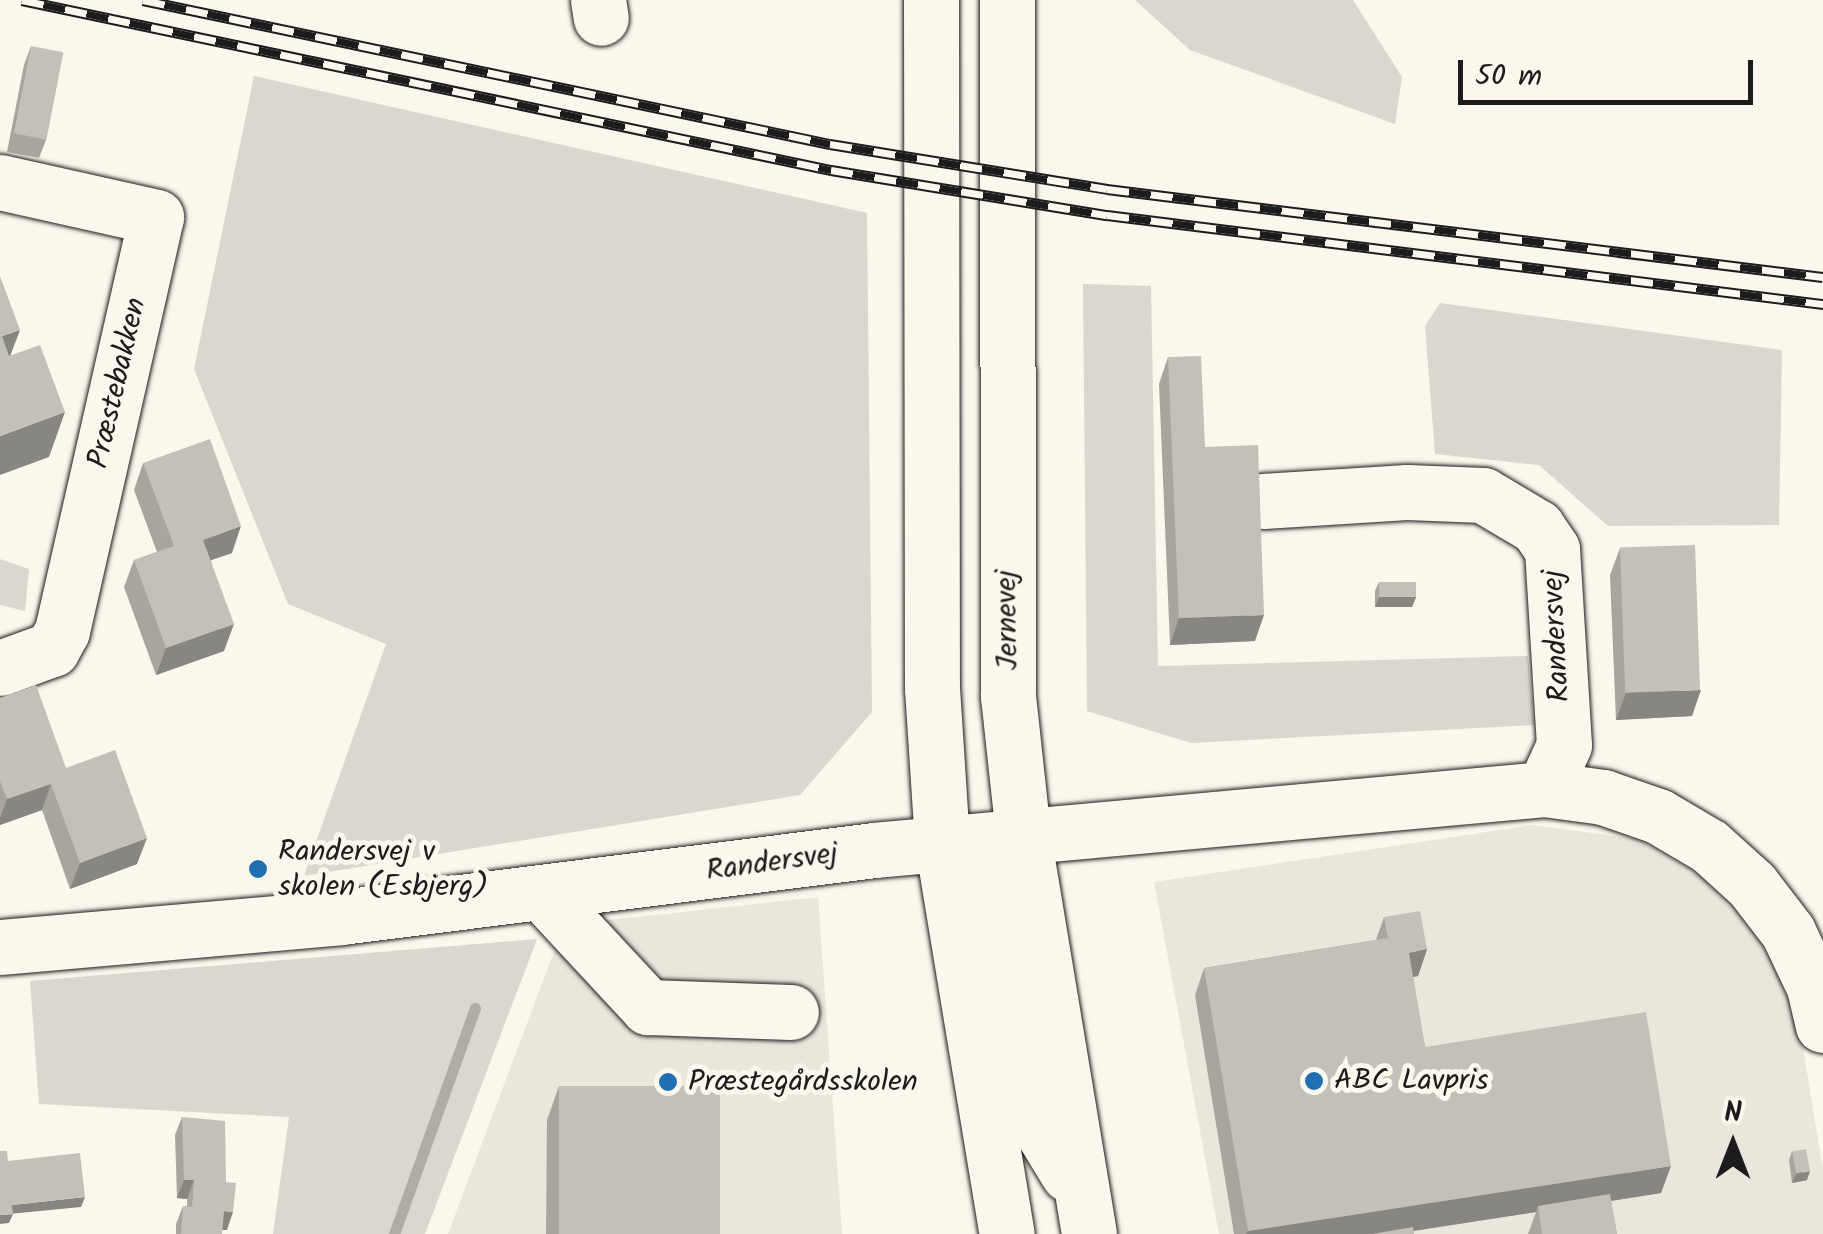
<!DOCTYPE html>
<meta charset="utf-8">
<style>
body{margin:0}
#map{position:relative;width:1823px;height:1234px;overflow:hidden;background:#fbf7ec;font-family:Kalam,sans-serif}
div>[style]{position:absolute}
[style*='--x']{left:calc(var(--x)*1px);top:calc(var(--y)*1px);width:calc(var(--w)*1px);rotate:calc(var(--a)*1deg)}
.built>*{inset:0;background:#eae6dc}
.green>*{inset:0;background:#dad7ce}
.stream>*{height:11px;margin:-5.5px;padding:0 5.5px;transform-origin:5.5px;border-radius:5.5px;background:#afaca5}
.roads{filter:drop-shadow(0 0 2px #1c1c1c) drop-shadow(0 0 2px #1c1c1c)}
.minor>*{height:55px;margin:-27.5px;padding:0 27.5px;transform-origin:27.5px;border-radius:27.5px;background:#fbf7ec}
.major>*{height:55px;margin:-27.5px;padding:0 27.5px;transform-origin:27.5px;border-radius:27.5px;background:#fbf7ec}
.rail>*{height:11px;margin-top:-5.5px;transform-origin:0;background:repeating-linear-gradient(90deg,#fbf7ec 0 22px,#1c1c1c 0 44px);box-sizing:border-box;border-block:2px solid #1c1c1c}
.wall>*{inset:0;background:#a8a59e}
.shaded-wall>*{inset:0;background:#888681}
.building>*{inset:0;background:#c3c0b8;transform-origin:0 0}
.dots>*{width:28px;height:28px;translate:-50% -50%;box-sizing:border-box;border:5px solid #fbf7ec;border-radius:50%}
span{translate:-50% -50%;white-space:nowrap;text-align:center;line-height:1.15;-webkit-text-stroke:10px #fbf7ec;paint-order:stroke}
.street-label{font-size:30px;color:#1c1c1c}
.poi-label{font-size:30px;color:#1c1c1c}
.left{translate:0 -50%;text-align:left}
.north{position:absolute;left:1683px;top:1094px;width:100px;height:100px;-webkit-text-stroke:8px #fbf7ec;paint-order:stroke;rotate:0deg;font-size:28px;font-weight:700;line-height:40px;text-align:center;color:#1c1c1c}
.north::after{content:'';display:block;margin:auto;width:35px;height:45px;background:#1c1c1c;clip-path:polygon(50% 0,100% 100%,50% 72%,0 100%)}
.scale{position:absolute;left:1458px;top:60px;width:295px;height:45px;box-sizing:border-box;border:5px solid #1c1c1c;border-top:0;padding-left:12px;font-size:30px;line-height:35px;white-space:nowrap;color:#1c1c1c;-webkit-text-stroke:8px #fbf7ec;paint-order:stroke}
</style>
<div id="map">
<div class="built">
<div style="clip-path:polygon(1532px 825px,1638px 839px,1701px 876px,1746px 923px,1794px 993px,1823px 1170px,1823px 1234px,1219px 1234px,1154px 882px)"></div>
<div style="clip-path:polygon(818px 897px,842px 1234px,448px 1234px,564px 925px)"></div>
</div>
<div class="green">
<div style="clip-path:polygon(1135px 0,1353px 0,1402px 77px,1395px 124px,1190px 50px)"></div>
<div style="clip-path:polygon(254px 76px,867px 213px,872px 712px,800px 795px,304px 876px,386px 644px,288px 604px,194px 369px)"></div>
<div style="clip-path:polygon(1083px 284px,1151px 286px,1158px 666px,1528px 656px,1534px 725px,1191px 743px,1087px 711px)"></div>
<div style="clip-path:polygon(1440px 303px,1782px 350px,1779px 525px,1608px 526px,1539px 465px,1435px 454px,1425px 326px)"></div>
<div style="clip-path:polygon(0 559px,29px 569px,25px 611px,0 605px)"></div>
<div style="clip-path:polygon(537px 939px,425px 1234px,273px 1234px,289px 1117px,39px 1104px,30px 981px)"></div>
</div>
<div class="stream">
<div style="--x:394;--y:1234;--w:240;--a:-70.3"></div>
</div>
<div class="roads">
<div class="minor">
<div style="--x:598;--y:0;--w:18;--a:81"></div>
<div style="--x:0;--y:182;--w:160;--a:12.6"></div>
<div style="--x:156;--y:217;--w:425;--a:102.8"></div>
<div style="--x:62;--y:631;--w:21;--a:119"></div>
<div style="--x:52;--y:649;--w:55;--a:159.9"></div>
<div style="--x:1263;--y:501;--w:144;--a:-3.6"></div>
<div style="--x:1407;--y:492;--w:76;--a:2.3"></div>
<div style="--x:1483;--y:495;--w:63;--a:30.7"></div>
<div style="--x:1537;--y:527;--w:27;--a:56"></div>
<div style="--x:1552;--y:549;--w:196;--a:86.5"></div>
<div style="--x:1564;--y:745;--w:48;--a:114.4"></div>
<div style="--x:542;--y:893;--w:156;--a:47.1"></div>
<div style="--x:648;--y:1007;--w:143;--a:2"></div>
<div style="--x:0;--y:947;--w:342;--a:-5"></div>
<div style="--x:341;--y:917;--w:537;--a:-7.16"></div>
<div style="--x:874;--y:850;--w:673;--a:-5.2"></div>
<div style="--x:1544;--y:789;--w:60;--a:7.7"></div>
<div style="--x:1603;--y:797;--w:58;--a:19.1"></div>
<div style="--x:1658;--y:816;--w:59;--a:30.5"></div>
<div style="--x:1709;--y:846;--w:58;--a:42.2"></div>
<div style="--x:1752;--y:885;--w:59;--a:52.5"></div>
<div style="--x:1788;--y:932;--w:61;--a:64.7"></div>
<div style="--x:1814;--y:987;--w:39;--a:77"></div>
</div>
<div class="major">
<div style="--x:931;--y:0;--w:688;--a:89.92"></div>
<div style="--x:932;--y:688;--w:155;--a:86.3"></div>
<div style="--x:942;--y:843;--w:396;--a:80.6"></div>
<div style="--x:1007;--y:0;--w:696;--a:89.92"></div>
<div style="--x:1008;--y:696;--w:140;--a:83.8"></div>
<div style="--x:1023;--y:835;--w:404;--a:80.6"></div>
<div style="--x:942;--y:843;--w:61;--a:33.7"></div>
<div style="--x:993;--y:877;--w:236;--a:81.2"></div>
<div style="--x:1029;--y:1110;--w:75;--a:58.6"></div>
</div>
</div>
<div class="rail">
<div style="--x:22;--y:0;--w:827;--a:11.87"></div>
<div style="--x:831;--y:170;--w:280;--a:9.3"></div>
<div style="--x:1107;--y:215;--w:722;--a:7.09"></div>
<div style="--x:143;--y:0;--w:702;--a:11.84"></div>
<div style="--x:830;--y:144;--w:281;--a:9.2"></div>
<div style="--x:1107;--y:189;--w:721;--a:7.01"></div>
</div>
<div class="wall">
<div style="clip-path:polygon(31px 46px,46px 140px,39px 158px,7px 152px,24px 65px)"></div>
<div style="clip-path:polygon(1168px 357px,1205px 447px,1255px 641px,1170px 645px,1159px 384px)"></div>
<div style="clip-path:polygon(143px 463px,232px 553px,211px 560px,224px 651px,156px 675px,124px 587px,134px 560px,157px 552px,134px 490px)"></div>
<div style="clip-path:polygon(1620px 548px,1692px 716px,1616px 720px,1610px 575px)"></div>
<div style="clip-path:polygon(1379px 582px,1416px 597px,1412px 607px,1375px 607px,1375px 591px)"></div>
<div style="clip-path:polygon(0 698px,66px 768px,137px 864px,70px 889px,42px 810px,0 825px)"></div>
<div style="clip-path:polygon(1384px 917px,1427px 949px,1418px 976px,1413px 977px,1425px 1047px,1661px 1193px,1611px 1201px,1617px 1234px,1528px 1234px,1536px 1212px,1414px 1231px,1414px 1234px,1234px 1234px,1195px 995px,1204px 968px,1376px 940px)"></div>
<div style="clip-path:polygon(559px 1086px,719px 1234px,546px 1234px,547px 1120px)"></div>
<div style="clip-path:polygon(182px 1117px,227px 1230px,222px 1230px,222px 1234px,176px 1234px,176px 1224px,183px 1206px,187px 1206px,187px 1199px,177px 1198px,175px 1135px)"></div>
<div style="clip-path:polygon(1792px 1151px,1807px 1180px,1792px 1183px,1789px 1160px)"></div>
</div>
<div class="shaded-wall">
<div style="clip-path:polygon(20px 330px,3px 375px,2px 336px)"></div>
<div style="clip-path:polygon(65px 412px,49px 457px,0 475px,0 436px)"></div>
<div style="clip-path:polygon(241px 526px,232px 553px,194px 566px,203px 540px)"></div>
<div style="clip-path:polygon(1379px 597px,1416px 597px,1412px 607px,1375px 607px)"></div>
<div style="clip-path:polygon(1264px 615px,1255px 641px,1170px 645px,1179px 618px)"></div>
<div style="clip-path:polygon(234px 624px,224px 651px,156px 675px,166px 648px)"></div>
<div style="clip-path:polygon(1701px 690px,1692px 716px,1616px 720px,1626px 693px)"></div>
<div style="clip-path:polygon(51px 784px,42px 810px,0 825px,0 818px,7px 799px)"></div>
<div style="clip-path:polygon(147px 838px,137px 864px,70px 889px,80px 863px)"></div>
<div style="clip-path:polygon(1427px 949px,1418px 976px,1400px 979px,1409px 953px)"></div>
<div style="clip-path:polygon(1671px 1166px,1661px 1193px,1539px 1212px,1538px 1206px,1536px 1212px,1392px 1234px,1246px 1234px,1248px 1231px)"></div>
<div style="clip-path:polygon(1810px 1171px,1807px 1180px,1792px 1183px,1796px 1174px)"></div>
<div style="clip-path:polygon(184px 1180px,194px 1180px,187px 1199px,177px 1198px)"></div>
<div style="clip-path:polygon(85px 1197px,81px 1207px,9px 1214px,12px 1205px)"></div>
<div style="clip-path:polygon(224px 1211px,233px 1212px,227px 1230px,217px 1230px)"></div>
<div style="clip-path:polygon(13px 1214px,9px 1223px,0 1224px,0 1215px)"></div>
</div>
<div class="building">
<div style="left:31px;top:46px;width:33px;height:89px;rotate:11deg"></div>
<div style="clip-path:polygon(0 276px,20px 330px,2px 336px,9px 356px,40px 345px,65px 412px,0 436px)"></div>
<div style="clip-path:polygon(1201px 356px,1205px 447px,1258px 445px,1264px 615px,1179px 618px,1168px 357px)"></div>
<div style="clip-path:polygon(210px 439px,241px 526px,203px 540px,234px 624px,166px 648px,134px 560px,174px 546px,143px 463px)"></div>
<div style="left:1695px;top:545px;width:145px;height:75px;rotate:88deg"></div>
<div style="left:1379px;top:582px;width:37px;height:15px"></div>
<div style="clip-path:polygon(36px 685px,66px 768px,115px 750px,147px 838px,80px 863px,51px 784px,7px 799px,0 781px,0 698px)"></div>
<div style="clip-path:polygon(1420px 911px,1427px 949px,1409px 953px,1425px 1047px,1646px 1012px,1671px 1166px,1248px 1231px,1204px 968px,1388px 938px,1384px 917px)"></div>
<div style="left:559px;top:1086px;width:161px;height:148px"></div>
<div style="clip-path:polygon(182px 1117px,225px 1121px,226px 1182px,236px 1183px,233px 1212px,224px 1211px,222px 1234px,181px 1234px,183px 1206px,192px 1207px,194px 1180px,184px 1180px)"></div>
<div style="left:1806px;top:1149px;width:22px;height:14px;rotate:80deg"></div>
<div style="clip-path:polygon(0 1151px,7px 1151px,8px 1161px,80px 1153px,85px 1197px,12px 1205px,13px 1214px,0 1215px)"></div>
<div style="clip-path:polygon(1610px 1194px,1617px 1234px,1542px 1234px,1538px 1206px)"></div>
<div style="clip-path:polygon(1413px 1227px,1414px 1234px,1372px 1234px)"></div>
</div>
<div class="dots">
<div style="left:258px;top:869px;background:#1f6fb2"></div>
<div style="left:1314px;top:1081px;background:#1f6fb2"></div>
<div style="left:668px;top:1082px;background:#1f6fb2"></div>
</div>
<div class="street-label">
<span style="left:118px;top:383px;rotate:-77deg">Præstebakken</span>
<span style="left:1008px;top:620px;rotate:-91deg">Jernevej</span>
<span style="left:1557px;top:636px;rotate:-93deg">Randersvej</span>
<span style="left:772px;top:863px;rotate:-8deg">Randersvej</span>
</div>
<div class="poi-label">
<span class="left" style="left:278px;top:869px">Randersvej v<br>skolen (Esbjerg)</span>
<span class="left" style="left:1334px;top:1081px">ABC Lavpris</span>
<span class="left" style="left:688px;top:1082px">Præstegårdsskolen</span>
</div>
<div class="north">N</div>
<div class="scale">50 m</div>
</div>
